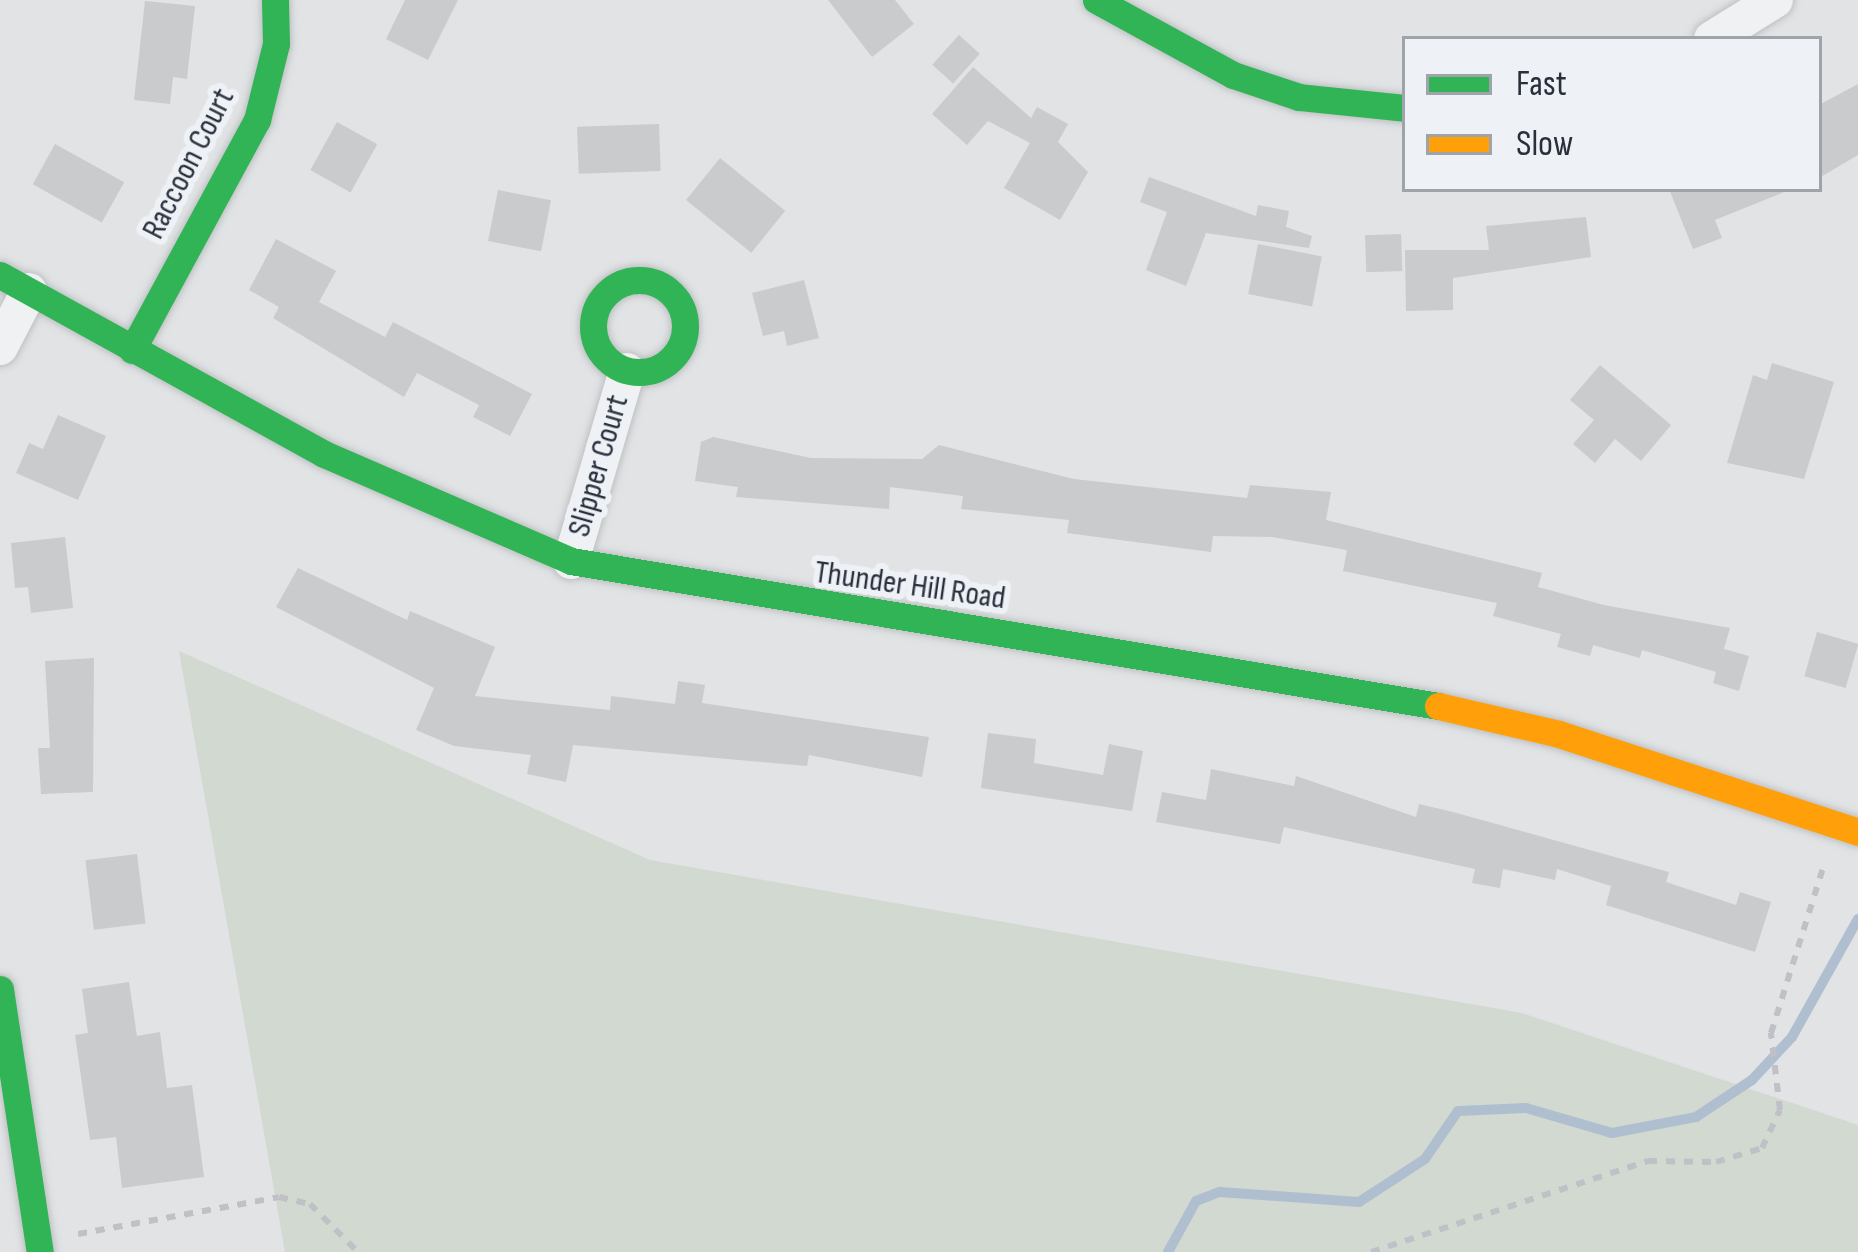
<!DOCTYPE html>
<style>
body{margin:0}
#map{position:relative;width:1858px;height:1252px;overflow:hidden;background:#e1e3e5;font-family:"Sofia Sans Condensed",sans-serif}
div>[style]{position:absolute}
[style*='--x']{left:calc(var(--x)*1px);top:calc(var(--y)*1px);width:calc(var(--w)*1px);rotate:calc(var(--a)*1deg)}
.green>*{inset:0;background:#d1d9d1}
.stream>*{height:10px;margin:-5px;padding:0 5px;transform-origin:5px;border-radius:5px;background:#b0bfcf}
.building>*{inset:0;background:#c9cbcd;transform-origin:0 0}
.path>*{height:6px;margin-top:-3px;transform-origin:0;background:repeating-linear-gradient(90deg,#bfc1c6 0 9px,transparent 0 18px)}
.roads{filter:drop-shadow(0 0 3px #bfc1c3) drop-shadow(0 0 3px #bfc1c3)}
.street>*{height:36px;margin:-18px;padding:0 18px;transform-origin:18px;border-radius:18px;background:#f0f1f2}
.fast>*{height:27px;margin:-13.5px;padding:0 13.5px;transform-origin:13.5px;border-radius:13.5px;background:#30b455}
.fast>.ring{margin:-13.5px;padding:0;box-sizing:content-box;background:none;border:27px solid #30b455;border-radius:50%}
.slow>*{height:27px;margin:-13.5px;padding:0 13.5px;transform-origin:13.5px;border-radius:13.5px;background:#ff9f0a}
span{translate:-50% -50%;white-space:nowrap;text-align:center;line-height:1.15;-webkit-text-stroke:12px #eef1f5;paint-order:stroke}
.street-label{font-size:33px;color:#29303d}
.legend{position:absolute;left:1402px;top:36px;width:420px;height:156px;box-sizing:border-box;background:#eef1f5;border:3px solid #9fa4ab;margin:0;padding:15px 21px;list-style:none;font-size:36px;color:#29303d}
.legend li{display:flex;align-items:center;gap:24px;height:60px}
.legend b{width:60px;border:3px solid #9fa4ab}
</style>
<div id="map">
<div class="green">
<div style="clip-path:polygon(179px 651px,650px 860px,1522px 1013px,1858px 1125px,1858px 1252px,285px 1252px)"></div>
</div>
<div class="stream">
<div style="--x:1168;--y:1252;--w:58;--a:-61.2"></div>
<div style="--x:1196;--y:1201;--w:26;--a:-21"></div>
<div style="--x:1220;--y:1192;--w:139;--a:4.1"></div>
<div style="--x:1359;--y:1202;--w:79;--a:-33.1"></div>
<div style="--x:1425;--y:1159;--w:58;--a:-55.5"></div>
<div style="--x:1458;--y:1111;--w:68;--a:-2.5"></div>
<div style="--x:1526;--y:1108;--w:90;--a:16.2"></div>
<div style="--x:1612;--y:1133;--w:86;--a:-10.8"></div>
<div style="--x:1696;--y:1117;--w:67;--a:-33.5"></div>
<div style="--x:1752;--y:1080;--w:59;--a:-47.1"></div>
<div style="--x:1792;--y:1037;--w:135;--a:-60.8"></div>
</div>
<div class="building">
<div style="clip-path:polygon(405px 0,458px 0,428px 60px,386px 39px)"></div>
<div style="clip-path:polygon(828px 0,895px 0,914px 24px,872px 57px)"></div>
<div style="clip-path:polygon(145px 1px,195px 6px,187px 79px,173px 77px,170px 104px,134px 100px)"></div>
<div style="left:959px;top:35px;width:28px;height:40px;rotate:42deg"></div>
<div style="clip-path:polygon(973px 67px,1031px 118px,1037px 107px,1068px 124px,1058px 142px,1088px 172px,1060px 220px,1004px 188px,1030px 143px,988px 121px,967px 145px,932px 114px)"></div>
<div style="clip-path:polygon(1858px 84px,1858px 155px,1819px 178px,1819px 105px)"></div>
<div style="left:337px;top:122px;width:46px;height:55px;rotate:29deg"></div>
<div style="left:659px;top:124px;width:47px;height:82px;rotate:88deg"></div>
<div style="left:55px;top:144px;width:79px;height:46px;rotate:29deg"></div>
<div style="left:720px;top:158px;width:84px;height:54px;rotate:39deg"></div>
<div style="clip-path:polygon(1149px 177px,1256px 216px,1258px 205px,1289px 211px,1286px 227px,1312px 236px,1309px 248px,1206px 233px,1186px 286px,1146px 270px,1167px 212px,1140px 202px)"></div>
<div style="clip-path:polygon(1669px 189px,1789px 189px,1789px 190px,1715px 220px,1722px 238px,1693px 249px)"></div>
<div style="left:498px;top:190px;width:54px;height:52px;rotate:11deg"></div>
<div style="clip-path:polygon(1586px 217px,1591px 257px,1453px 278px,1453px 310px,1406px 311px,1405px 250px,1489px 250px,1486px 226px)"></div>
<div style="left:1401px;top:234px;width:37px;height:36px;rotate:88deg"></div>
<div style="clip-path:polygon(276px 239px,336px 271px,319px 302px,385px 337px,393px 322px,532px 394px,510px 436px,473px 417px,479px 405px,417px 373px,404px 397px,273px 318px,279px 307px,249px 290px)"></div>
<div style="left:1258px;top:244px;width:65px;height:51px;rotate:11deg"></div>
<div style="clip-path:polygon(804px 280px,819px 338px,787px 346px,784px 331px,763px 336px,752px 293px)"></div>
<div style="clip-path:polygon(1772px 363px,1834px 382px,1804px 479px,1727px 463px,1753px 375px,1767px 380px)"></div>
<div style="clip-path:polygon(1600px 365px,1671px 425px,1641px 461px,1615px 439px,1595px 463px,1573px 444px,1594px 420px,1570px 400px)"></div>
<div style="clip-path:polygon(58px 415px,106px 436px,78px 500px,16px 473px,29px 443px,43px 449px)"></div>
<div style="clip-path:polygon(713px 437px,811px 458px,922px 459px,939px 445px,1074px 479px,1247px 498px,1250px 485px,1331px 492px,1326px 520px,1542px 573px,1538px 587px,1604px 605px,1730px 628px,1718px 669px,1724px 649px,1749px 656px,1739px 691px,1713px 683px,1716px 672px,1642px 650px,1640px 658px,1593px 645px,1590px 656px,1557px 647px,1561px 634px,1493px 616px,1497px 603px,1343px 571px,1347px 550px,1272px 537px,1213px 536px,1211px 552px,1067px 533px,1069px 520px,961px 509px,963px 496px,890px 487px,889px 509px,736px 497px,738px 487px,695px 481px,701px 442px)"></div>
<div style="clip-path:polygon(65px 537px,73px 608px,31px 613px,28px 587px,15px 588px,11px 543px)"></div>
<div style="clip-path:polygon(298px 568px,407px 620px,410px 611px,495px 647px,475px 696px,610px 710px,611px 696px,675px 704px,678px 681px,705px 685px,702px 703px,929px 737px,922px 777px,809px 755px,807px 766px,573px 745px,566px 782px,527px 774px,531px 755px,454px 746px,416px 730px,434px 688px,276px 607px)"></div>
<div style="left:1817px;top:632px;width:43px;height:46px;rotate:16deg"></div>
<div style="clip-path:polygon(94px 658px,93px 792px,41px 794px,38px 748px,50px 748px,45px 661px)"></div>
<div style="clip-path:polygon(988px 733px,1036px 739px,1034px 763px,1103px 775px,1109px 744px,1143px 751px,1132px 811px,981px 788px)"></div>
<div style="clip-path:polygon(1211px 769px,1294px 786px,1296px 776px,1416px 817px,1419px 804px,1453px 812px,1669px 872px,1666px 882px,1736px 905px,1740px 892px,1771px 902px,1755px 952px,1606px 905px,1611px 886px,1557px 869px,1555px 880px,1503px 869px,1500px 888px,1472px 883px,1475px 869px,1284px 827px,1280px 844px,1156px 822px,1162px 792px,1206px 800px)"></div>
<div style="left:137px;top:854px;width:70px;height:52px;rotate:83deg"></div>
<div style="clip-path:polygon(129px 982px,137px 1036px,160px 1032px,167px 1088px,192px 1085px,204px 1177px,122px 1188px,116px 1137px,90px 1140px,75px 1035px,88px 1033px,82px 989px)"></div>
</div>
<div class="path">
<div style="--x:78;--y:1234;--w:204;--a:-10.4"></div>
<div style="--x:279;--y:1197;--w:32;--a:13"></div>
<div style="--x:310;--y:1204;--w:68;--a:45"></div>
<div style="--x:1371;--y:1252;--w:292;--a:-18.2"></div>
<div style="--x:1648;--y:1161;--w:68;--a:0.8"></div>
<div style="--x:1716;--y:1162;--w:48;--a:-16.9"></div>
<div style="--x:1762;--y:1148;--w:42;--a:-64.7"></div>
<div style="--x:1780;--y:1110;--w:78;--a:-96.7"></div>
<div style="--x:1771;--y:1033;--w:176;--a:-72.5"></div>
</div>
<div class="roads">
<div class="street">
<div style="--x:1712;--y:39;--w:74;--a:-31.8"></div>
<div style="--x:0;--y:347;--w:63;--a:-62.6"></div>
<div style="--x:571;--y:561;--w:198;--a:-73.6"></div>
</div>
<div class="fast">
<div style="--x:1096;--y:0;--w:156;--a:28.7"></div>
<div style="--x:1233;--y:75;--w:70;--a:18.4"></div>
<div style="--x:1299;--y:97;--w:107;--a:5.9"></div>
<div style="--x:0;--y:275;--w:370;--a:28.9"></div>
<div style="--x:324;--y:454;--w:269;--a:23.4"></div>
<div style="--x:571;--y:561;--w:879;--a:9.49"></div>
<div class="ring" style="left:593px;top:280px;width:65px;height:65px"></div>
<div style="--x:132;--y:350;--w:262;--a:-61.5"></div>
<div style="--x:257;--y:120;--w:78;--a:-76"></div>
<div style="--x:276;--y:44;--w:44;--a:-91.3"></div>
<div style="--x:0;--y:989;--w:266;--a:81.4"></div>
</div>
<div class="slow">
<div style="--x:1438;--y:706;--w:124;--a:13"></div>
<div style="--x:1559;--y:734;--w:315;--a:18.1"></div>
</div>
</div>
<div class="street-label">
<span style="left:189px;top:164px;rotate:-63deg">Raccoon Court</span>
<span style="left:599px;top:466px;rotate:-74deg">Slipper Court</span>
<span style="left:910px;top:586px;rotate:8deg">Thunder Hill Road</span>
</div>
<ul class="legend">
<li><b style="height:15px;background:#30b455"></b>Fast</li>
<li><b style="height:15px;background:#ff9f0a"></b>Slow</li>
</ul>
</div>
